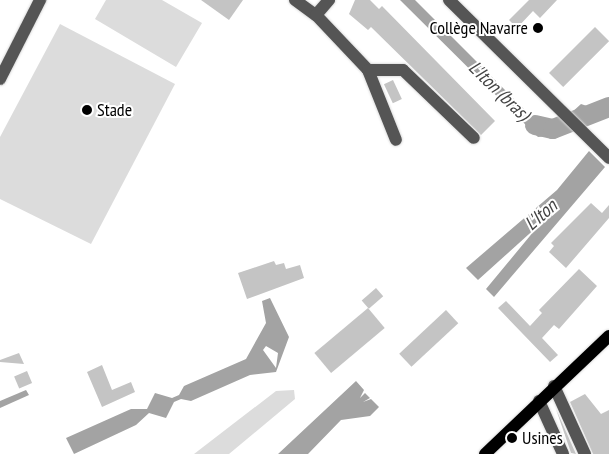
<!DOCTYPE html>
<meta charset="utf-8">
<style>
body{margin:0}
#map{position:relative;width:609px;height:454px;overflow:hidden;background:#fff;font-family:"PT Sans Narrow",sans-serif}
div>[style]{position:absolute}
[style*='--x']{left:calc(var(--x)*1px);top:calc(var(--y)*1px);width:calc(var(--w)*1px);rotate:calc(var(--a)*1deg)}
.green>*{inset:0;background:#dcdcdc}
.water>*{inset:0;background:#a3a3a3}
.river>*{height:20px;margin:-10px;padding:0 10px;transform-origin:10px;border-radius:10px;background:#a3a3a3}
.building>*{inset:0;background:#c4c4c4;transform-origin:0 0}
.roads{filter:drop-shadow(0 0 1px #dbdbdb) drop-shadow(0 0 1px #dbdbdb)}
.minor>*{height:12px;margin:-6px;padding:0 6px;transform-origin:6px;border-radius:6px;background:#555}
.major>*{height:12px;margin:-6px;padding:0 6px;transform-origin:6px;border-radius:6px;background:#000}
.dots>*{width:14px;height:14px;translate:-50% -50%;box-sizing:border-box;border:2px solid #fff;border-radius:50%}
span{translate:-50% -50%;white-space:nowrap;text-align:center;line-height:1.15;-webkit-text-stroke:4px #fff;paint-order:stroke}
.poi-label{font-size:18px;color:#000}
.right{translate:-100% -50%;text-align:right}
.left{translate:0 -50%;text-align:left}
.water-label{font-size:19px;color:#444;font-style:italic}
</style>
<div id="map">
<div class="green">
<div style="clip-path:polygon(106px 0,162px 0,202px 23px,176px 67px,95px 19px)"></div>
<div style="clip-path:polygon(60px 24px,175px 84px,91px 244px,0 199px,0 137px)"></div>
<div style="clip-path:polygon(294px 390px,295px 399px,229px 454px,194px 454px,276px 391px)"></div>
</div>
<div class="water">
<div style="clip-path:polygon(400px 0,415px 0,536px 121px,555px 119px,564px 126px,556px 135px,538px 137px)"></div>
<div style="clip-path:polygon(609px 103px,609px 111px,597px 116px,578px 121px,570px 114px,581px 104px,593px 108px)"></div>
<div style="clip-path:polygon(589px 151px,605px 167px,494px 297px,486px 289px,539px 225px,478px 280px,466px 268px,557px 190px)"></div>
<div style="clip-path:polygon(evenodd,270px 298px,289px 337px,276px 372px,250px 375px,191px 401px,181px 399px,174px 402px,166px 418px,149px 413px,136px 425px,74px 454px,66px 438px,131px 409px,147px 409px,155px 393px,172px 398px,179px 395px,184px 386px,246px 359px,266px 323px,262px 301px,270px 298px,266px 346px,278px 353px,276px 368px,263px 350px,266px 346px)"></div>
<div style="clip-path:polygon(356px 381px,364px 390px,360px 398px,365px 393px,370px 398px,363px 402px,371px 399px,379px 407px,370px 416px,341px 420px,308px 454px,278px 454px)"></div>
<div style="clip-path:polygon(26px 390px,29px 395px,0 408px,0 401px)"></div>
</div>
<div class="river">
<div style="--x:535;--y:125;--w:18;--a:13"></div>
<div style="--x:553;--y:129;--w:60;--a:-21.4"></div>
</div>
<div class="building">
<div style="clip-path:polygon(201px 0,243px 0,229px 20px)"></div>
<div style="clip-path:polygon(355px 0,370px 0,379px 9px,382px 6px,495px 121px,481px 135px,371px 27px,368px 30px,349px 14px)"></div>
<div style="clip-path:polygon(529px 0,557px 0,540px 18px,533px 11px,517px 28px,509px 20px)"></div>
<div style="left:595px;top:27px;width:20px;height:65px;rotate:45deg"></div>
<div style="left:393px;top:80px;width:21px;height:10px;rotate:65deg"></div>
<div style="clip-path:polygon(591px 203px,602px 213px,609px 205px,609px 218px,566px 268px,549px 252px,554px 246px,551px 243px)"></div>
<div style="clip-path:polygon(274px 261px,276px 265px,284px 263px,286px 269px,300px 265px,304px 278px,247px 299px,238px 273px)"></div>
<div style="clip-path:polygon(579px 269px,597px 286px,559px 329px,554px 325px,542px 338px,558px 355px,550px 362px,498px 308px,506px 301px,530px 326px,542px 313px,539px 310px)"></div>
<div style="left:376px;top:288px;width:11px;height:19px;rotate:49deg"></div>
<div style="left:368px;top:308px;width:26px;height:70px;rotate:50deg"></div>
<div style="left:446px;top:310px;width:18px;height:64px;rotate:47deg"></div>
<div style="clip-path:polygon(19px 353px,24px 364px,0 362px,0 360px)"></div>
<div style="clip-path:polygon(102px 365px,112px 390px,131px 382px,135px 392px,102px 407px,87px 372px)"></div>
<div style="left:27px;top:371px;width:13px;height:14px;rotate:67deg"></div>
<div style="clip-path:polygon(585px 394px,601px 414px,609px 410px,609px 454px,593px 454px,570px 402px)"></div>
<div style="clip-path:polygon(556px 409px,576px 454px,571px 453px)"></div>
</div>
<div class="roads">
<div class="minor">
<div style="--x:295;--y:0;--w:26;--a:36"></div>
<div style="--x:316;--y:15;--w:76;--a:46.6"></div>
<div style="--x:368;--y:70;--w:75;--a:68.2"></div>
<div style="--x:449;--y:0;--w:225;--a:44.6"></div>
<div style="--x:316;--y:15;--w:20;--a:-49"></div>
<div style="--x:368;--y:70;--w:35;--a:0"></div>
<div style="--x:403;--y:70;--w:98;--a:43.8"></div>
<div style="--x:0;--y:79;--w:89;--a:-63.1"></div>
<div style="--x:554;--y:386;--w:75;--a:65.5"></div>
<div style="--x:539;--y:401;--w:58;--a:65.6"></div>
</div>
<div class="major">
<div style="--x:485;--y:454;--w:171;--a:-43.6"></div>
</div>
</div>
<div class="dots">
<div style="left:538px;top:28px;background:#000"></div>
<div style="left:87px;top:110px;background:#000"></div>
<div style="left:512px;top:438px;background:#000"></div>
</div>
<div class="poi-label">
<span class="right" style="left:528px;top:28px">Collège Navarre</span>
<span class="left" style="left:97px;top:110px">Stade</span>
<span class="left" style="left:522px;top:438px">Usines</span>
</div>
<div class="water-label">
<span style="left:499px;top:91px;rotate:44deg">L'Iton (bras)</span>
<span style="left:541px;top:215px;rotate:-41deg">L'Iton</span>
</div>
</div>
